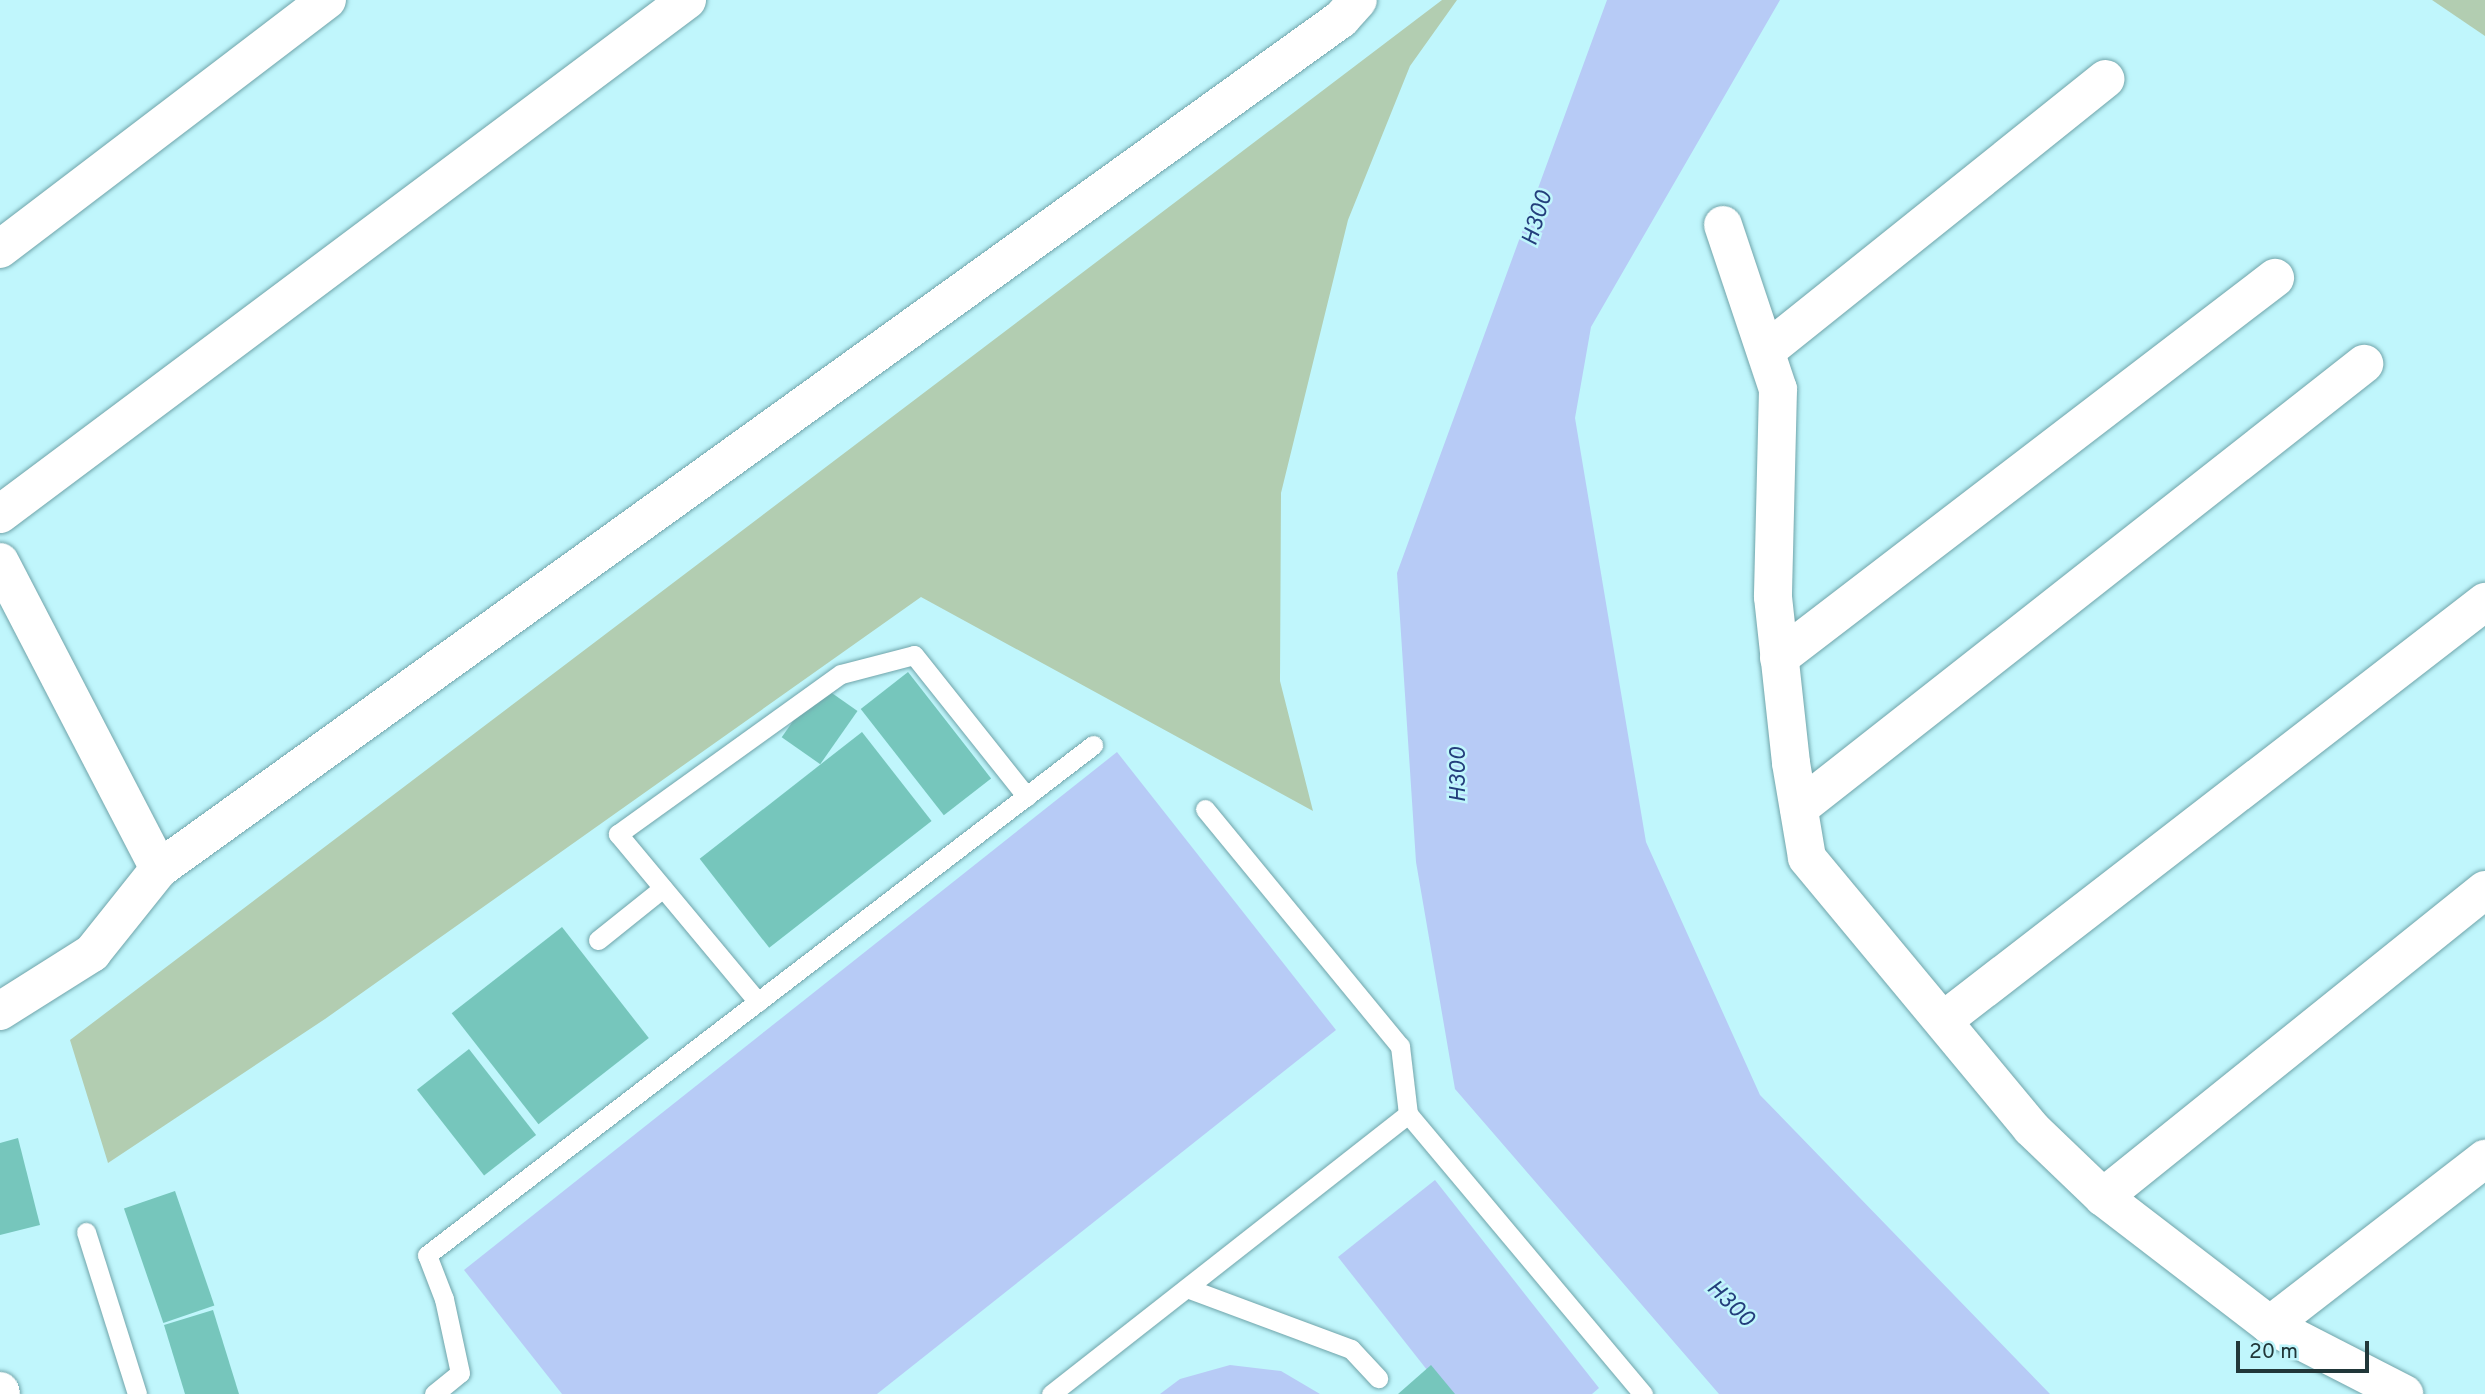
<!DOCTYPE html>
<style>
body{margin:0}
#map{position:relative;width:2485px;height:1394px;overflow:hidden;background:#c0f6fc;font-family:Overpass,sans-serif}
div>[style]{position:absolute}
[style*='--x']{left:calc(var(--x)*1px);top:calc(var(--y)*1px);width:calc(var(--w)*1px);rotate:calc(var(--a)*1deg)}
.green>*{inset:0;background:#b2cdb1}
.water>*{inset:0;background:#b7cbf6}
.building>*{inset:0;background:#76c6bc;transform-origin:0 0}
.roads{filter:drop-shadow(0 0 2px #70a4aa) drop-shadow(0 0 2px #70a4aa)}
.service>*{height:19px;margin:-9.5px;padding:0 9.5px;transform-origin:9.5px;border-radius:9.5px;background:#fff}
.minor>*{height:38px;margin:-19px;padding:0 19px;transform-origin:19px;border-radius:19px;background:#fff}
span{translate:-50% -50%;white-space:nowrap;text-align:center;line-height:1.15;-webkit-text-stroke:5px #c0f6fc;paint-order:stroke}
.water-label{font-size:23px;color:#243e7c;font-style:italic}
.scale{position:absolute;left:2236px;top:1341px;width:133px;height:32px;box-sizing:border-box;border:4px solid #213739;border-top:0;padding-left:9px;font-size:21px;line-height:24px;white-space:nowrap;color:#213739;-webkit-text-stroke:5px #c0f6fc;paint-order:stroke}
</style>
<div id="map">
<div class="green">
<div style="clip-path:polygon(1442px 0,1457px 0,1410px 66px,1348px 220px,1281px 493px,1280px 681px,1313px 811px,921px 597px,325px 1019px,108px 1163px,70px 1040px)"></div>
<div style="clip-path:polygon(2432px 0,2485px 0,2485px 36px)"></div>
</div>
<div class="water">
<div style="clip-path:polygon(1607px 0,1780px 0,1591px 327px,1575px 418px,1646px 842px,1760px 1095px,2050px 1394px,1719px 1394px,1455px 1089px,1416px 862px,1397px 573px)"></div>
<div style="clip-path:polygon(1117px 752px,1336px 1030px,877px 1394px,562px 1394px,464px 1270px)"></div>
<div style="clip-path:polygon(1435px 1180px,1599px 1388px,1592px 1394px,1446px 1394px,1338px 1257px)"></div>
<div style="clip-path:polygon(1230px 1365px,1281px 1371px,1320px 1394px,1160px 1394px,1180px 1379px)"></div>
</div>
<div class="building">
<div style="left:908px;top:672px;width:135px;height:60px;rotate:52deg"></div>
<div style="left:819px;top:684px;width:47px;height:65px;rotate:35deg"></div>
<div style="left:862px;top:732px;width:113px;height:206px;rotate:52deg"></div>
<div style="left:562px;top:927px;width:141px;height:140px;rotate:52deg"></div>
<div style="left:469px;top:1049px;width:109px;height:66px;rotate:52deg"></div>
<div style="clip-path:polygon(18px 1138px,40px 1225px,0 1235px,0 1143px)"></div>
<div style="left:175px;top:1191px;width:121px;height:54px;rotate:71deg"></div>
<div style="clip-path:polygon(213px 1310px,239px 1394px,185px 1394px,164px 1325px)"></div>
<div style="clip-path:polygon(1431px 1365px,1455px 1394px,1398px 1394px)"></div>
</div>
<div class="roads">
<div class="service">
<div style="--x:1205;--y:809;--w:307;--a:50.6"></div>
<div style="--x:1400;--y:1046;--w:68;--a:83.3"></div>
<div style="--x:1408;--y:1114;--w:366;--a:50"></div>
<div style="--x:598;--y:940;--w:83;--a:-38.7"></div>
<div style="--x:758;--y:1002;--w:219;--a:-129.8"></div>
<div style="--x:618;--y:834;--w:274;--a:-35.7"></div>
<div style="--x:841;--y:674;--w:75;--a:-14.6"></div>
<div style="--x:914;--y:655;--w:181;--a:51.5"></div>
<div style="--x:86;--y:1232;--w:170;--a:72.5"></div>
<div style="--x:1187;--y:1288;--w:175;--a:20.4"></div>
<div style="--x:1351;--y:1349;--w:40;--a:47"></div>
<div style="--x:434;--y:1394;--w:33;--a:-39"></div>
<div style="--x:460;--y:1373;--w:76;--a:-102.2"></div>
<div style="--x:444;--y:1299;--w:47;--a:-111.1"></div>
<div style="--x:427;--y:1255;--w:839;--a:-37.44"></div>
<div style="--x:1051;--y:1394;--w:454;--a:-38.1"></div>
</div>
<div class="minor">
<div style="--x:1723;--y:225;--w:173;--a:71.5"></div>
<div style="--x:1778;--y:389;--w:208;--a:91.4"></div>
<div style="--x:1773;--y:597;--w:167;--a:83.8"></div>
<div style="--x:1791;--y:763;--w:96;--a:80.4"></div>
<div style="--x:1807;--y:858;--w:351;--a:50.3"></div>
<div style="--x:2031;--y:1128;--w:100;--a:43.8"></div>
<div style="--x:2103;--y:1197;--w:210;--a:37.5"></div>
<div style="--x:2270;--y:1325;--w:151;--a:27.2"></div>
<div style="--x:0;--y:249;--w:411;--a:-37.3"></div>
<div style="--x:1766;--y:351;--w:435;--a:-38.7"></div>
<div style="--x:0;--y:514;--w:858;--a:-36.8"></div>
<div style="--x:0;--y:562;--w:346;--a:62.6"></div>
<div style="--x:1779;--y:658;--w:625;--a:-37.46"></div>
<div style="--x:1799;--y:808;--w:719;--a:-38.16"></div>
<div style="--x:0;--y:1011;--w:109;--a:-32.2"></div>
<div style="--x:92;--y:953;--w:107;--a:-51.4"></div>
<div style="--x:159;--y:869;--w:1456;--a:-35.72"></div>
<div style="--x:1341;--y:19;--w:25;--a:-48"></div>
<div style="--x:1944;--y:1020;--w:684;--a:-37.69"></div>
<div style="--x:2103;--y:1197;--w:490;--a:-38.8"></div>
<div style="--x:2270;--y:1325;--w:272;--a:-37.7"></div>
<div style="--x:0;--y:1391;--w:3;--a:72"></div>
</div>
</div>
<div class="water-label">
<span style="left:1539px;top:219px;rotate:-73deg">H300</span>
<span style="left:1460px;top:775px;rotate:-90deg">H300</span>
<span style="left:1729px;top:1305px;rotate:44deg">H300</span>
</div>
<div class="scale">20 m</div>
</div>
